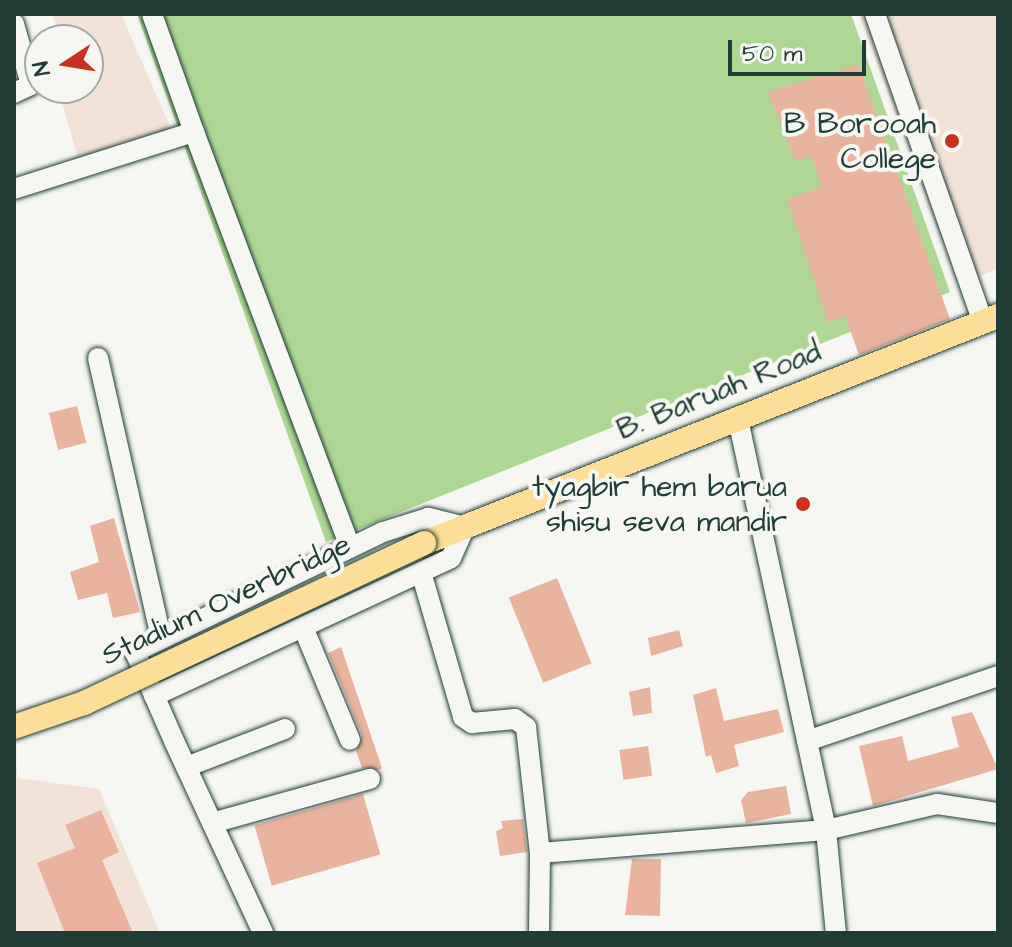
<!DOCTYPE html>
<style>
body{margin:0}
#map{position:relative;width:1012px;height:947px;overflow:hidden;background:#f6f6f2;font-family:"Architects Daughter",sans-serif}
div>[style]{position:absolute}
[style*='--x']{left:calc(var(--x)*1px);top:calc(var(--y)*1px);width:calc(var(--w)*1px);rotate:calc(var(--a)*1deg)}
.built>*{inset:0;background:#f2e2d8}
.green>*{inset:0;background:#aed794}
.building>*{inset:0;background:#e9b39d;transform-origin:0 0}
.roads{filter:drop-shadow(0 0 2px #1f3d34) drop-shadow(0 0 2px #1f3d34)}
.minor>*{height:20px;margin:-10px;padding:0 10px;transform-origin:10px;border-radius:10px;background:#f6f6f2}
.major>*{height:24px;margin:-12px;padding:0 12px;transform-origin:12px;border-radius:12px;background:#fdde96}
.bridges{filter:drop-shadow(0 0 2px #1f3d34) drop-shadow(0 0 2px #1f3d34)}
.major-bridge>*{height:24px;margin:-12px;padding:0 12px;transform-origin:12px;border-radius:12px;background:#fdde96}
.dots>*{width:22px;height:22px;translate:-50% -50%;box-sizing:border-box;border:4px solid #f6f6f2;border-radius:50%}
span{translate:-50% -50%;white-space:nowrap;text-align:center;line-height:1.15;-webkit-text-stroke:8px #f6f6f2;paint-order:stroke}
.poi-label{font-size:30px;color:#1f3d34}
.right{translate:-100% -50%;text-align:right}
.street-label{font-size:30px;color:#1f3d34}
.frame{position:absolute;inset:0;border:16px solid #1f3d34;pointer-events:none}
.north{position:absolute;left:24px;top:24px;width:80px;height:80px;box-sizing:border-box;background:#f6f6f2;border:2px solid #a0aca6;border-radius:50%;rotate:258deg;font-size:22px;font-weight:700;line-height:32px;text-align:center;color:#1f3d34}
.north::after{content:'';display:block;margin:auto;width:28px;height:36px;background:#c8321e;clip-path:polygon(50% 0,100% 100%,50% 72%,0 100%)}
.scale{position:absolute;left:728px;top:40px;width:138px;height:36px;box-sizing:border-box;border:4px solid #1f3d34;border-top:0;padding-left:10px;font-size:24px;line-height:28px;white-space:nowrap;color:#1f3d34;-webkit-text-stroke:6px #f6f6f2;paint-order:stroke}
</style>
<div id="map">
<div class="built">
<div style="clip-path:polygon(52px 14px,121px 14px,178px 145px,81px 169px,58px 88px,88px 88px,88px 40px,61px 40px)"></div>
<div style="clip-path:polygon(859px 14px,998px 14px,998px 269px,958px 284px)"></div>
<div style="clip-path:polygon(14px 544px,17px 778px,99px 789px,160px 933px,14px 933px)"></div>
</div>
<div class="green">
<div style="clip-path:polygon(137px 14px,851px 14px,950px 292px,326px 542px)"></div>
</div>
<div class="building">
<div style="clip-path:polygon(858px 64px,950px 319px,859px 355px,845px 316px,828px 322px,787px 199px,822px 187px,811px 156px,795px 161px,768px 92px)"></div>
<div style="left:77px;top:406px;width:38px;height:29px;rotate:76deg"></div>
<div style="clip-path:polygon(114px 518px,140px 612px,113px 618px,107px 593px,78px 600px,70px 572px,99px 562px,90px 526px)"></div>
<div style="left:557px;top:578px;width:92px;height:52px;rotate:68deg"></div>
<div style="clip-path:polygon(679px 630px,683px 646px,651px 656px,648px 638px)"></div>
<div style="clip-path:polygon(341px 647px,382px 768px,379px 770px,362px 768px,356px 751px,362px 735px,328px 653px)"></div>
<div style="clip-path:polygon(650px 687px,652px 713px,633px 716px,629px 692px)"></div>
<div style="clip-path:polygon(716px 688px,724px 721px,778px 709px,784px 732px,734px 745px,739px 766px,716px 773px,711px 755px,706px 757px,693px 695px)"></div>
<div style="clip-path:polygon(972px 712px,998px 769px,873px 806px,859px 746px,902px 736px,908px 761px,959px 747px,951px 717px)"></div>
<div style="left:648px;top:746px;width:30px;height:29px;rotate:82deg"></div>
<div style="clip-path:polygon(786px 786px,791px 814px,746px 823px,741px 800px,748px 792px)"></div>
<div style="left:363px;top:794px;width:63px;height:113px;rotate:74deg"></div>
<div style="clip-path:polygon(101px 810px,119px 852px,102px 860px,133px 933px,65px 933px,37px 863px,75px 848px,65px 825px)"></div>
<div style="clip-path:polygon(523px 819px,527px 852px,500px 856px,496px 831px,503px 828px,501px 821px)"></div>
<div style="clip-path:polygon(632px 859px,661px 859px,660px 916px,625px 915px)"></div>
</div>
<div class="roads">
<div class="minor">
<div style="--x:875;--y:14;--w:327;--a:70.7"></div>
<div style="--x:14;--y:24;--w:63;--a:74.4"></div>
<div style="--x:31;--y:85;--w:19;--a:155"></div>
<div style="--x:194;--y:132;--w:442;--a:69.4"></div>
<div style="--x:14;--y:189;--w:189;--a:-17.6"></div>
<div style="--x:194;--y:132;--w:125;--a:-109.6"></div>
<div style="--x:98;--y:358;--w:287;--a:77.3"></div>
<div style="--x:738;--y:419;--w:420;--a:77.9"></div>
<div style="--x:826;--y:830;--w:103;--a:84.5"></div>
<div style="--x:421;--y:572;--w:151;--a:73.8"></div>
<div style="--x:463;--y:717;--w:11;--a:34"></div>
<div style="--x:472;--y:723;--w:43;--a:-5.3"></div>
<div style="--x:515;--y:719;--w:14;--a:36"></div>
<div style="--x:526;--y:727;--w:127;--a:83.7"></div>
<div style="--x:540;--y:853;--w:80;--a:90.7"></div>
<div style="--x:303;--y:627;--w:122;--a:67.4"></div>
<div style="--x:154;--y:696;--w:327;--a:-24.9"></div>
<div style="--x:451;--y:558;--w:34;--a:-66"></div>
<div style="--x:465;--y:527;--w:38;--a:-166"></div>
<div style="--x:428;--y:518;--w:47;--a:162.7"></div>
<div style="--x:383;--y:532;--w:276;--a:154.2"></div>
<div style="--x:135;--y:652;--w:97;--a:66.3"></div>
<div style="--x:174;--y:741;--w:212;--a:65.1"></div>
<div style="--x:807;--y:741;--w:202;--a:-18.8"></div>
<div style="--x:186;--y:767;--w:106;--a:-21"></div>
<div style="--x:212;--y:823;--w:164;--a:-15.6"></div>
<div style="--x:540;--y:853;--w:287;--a:-4.6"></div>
<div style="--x:826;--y:830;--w:114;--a:-13.2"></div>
<div style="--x:937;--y:804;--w:62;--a:8.4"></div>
</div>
<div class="major">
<div style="--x:424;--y:543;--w:617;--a:-21.58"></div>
</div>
</div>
<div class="bridges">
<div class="major-bridge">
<div style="--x:14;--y:727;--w:74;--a:-18.9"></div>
<div style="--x:84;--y:703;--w:376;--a:-25.2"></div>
</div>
</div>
<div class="dots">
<div style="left:952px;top:141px;background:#c8321e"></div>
<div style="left:803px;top:504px;background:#c8321e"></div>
</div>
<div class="poi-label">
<span class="right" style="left:936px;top:141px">B Borooah<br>College</span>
<span class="right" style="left:787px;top:504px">tyagbir hem barua<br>shisu seva mandir</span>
</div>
<div class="street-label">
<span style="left:719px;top:391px;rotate:-22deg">B. Baruah Road</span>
<span style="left:226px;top:600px;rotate:-25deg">Stadium Overbridge</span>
</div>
<div class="frame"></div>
<div class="north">N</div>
<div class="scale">50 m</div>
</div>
